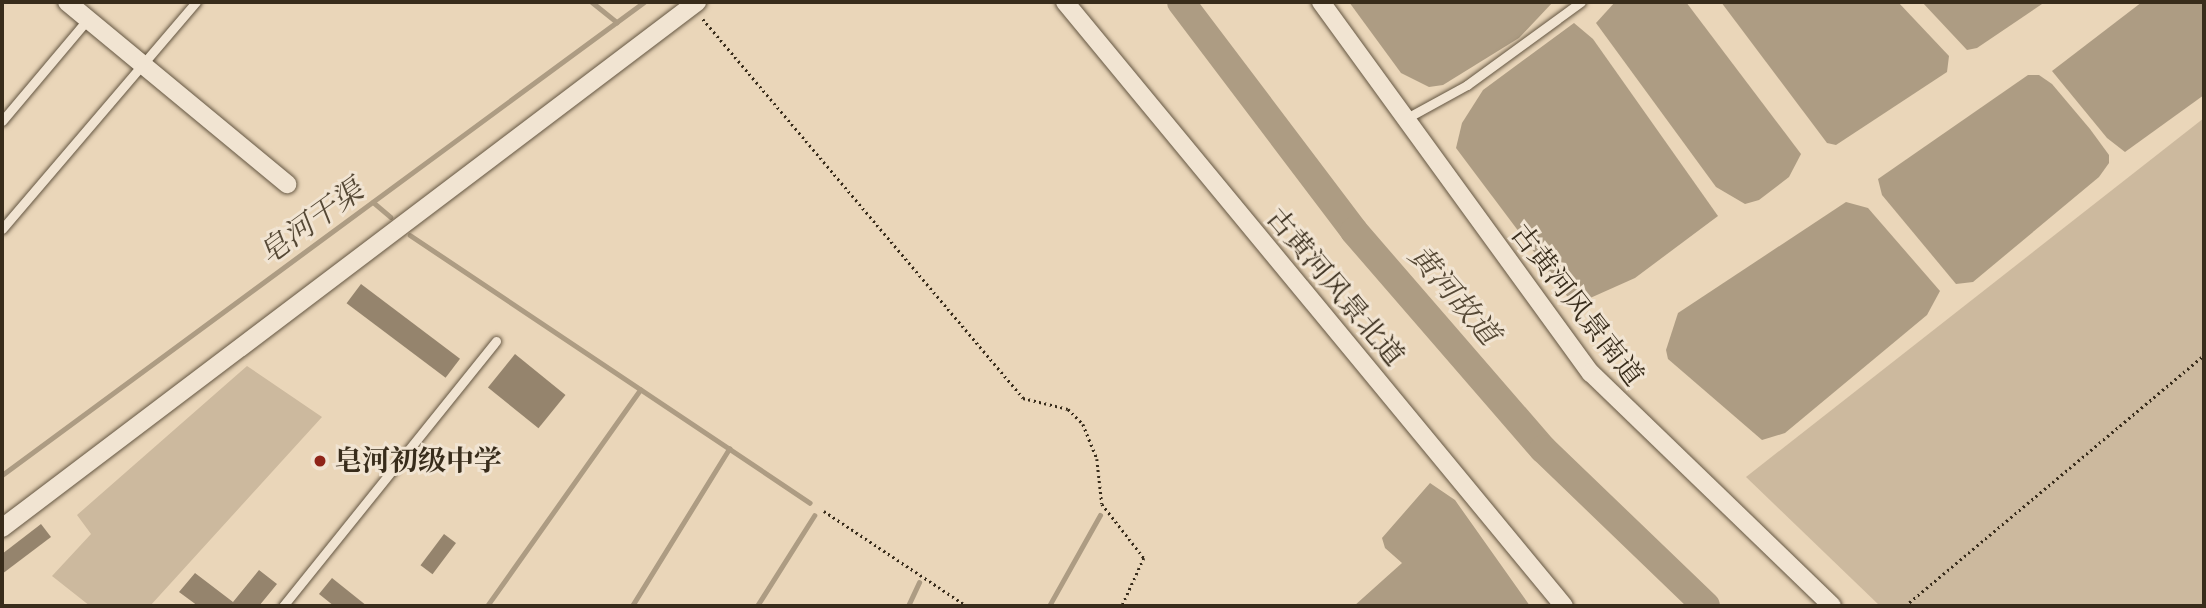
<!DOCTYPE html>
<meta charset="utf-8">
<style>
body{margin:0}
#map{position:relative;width:2206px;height:608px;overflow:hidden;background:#ead6b9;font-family:"IM FELL Great Primer","Noto Serif SC",serif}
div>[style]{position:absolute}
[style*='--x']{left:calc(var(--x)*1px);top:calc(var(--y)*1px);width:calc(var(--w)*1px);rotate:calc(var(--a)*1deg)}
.green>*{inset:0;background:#ccb99e}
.water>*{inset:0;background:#ad9c83}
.stream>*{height:4.5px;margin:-2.25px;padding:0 2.25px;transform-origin:2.25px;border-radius:2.25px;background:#ad9c83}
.river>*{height:28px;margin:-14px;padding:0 14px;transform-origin:14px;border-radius:14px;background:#ad9c83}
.building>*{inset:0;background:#95846d;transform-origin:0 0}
.path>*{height:2.5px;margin-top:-1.25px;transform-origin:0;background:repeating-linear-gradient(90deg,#382c1b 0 2px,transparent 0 5.5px)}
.roads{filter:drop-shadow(0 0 2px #645642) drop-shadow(0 0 2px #645642)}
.service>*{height:9px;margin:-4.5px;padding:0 4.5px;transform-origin:4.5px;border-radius:4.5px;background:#f1e4d2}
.minor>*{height:18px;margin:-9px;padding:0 9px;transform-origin:9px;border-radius:9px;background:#f1e4d2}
.dots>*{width:19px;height:19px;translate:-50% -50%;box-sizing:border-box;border:4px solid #f1e4d2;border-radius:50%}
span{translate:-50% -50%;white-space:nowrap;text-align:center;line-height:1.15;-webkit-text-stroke:6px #f1e4d2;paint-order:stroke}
.street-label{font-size:28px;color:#382c1b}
.poi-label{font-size:28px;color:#382c1b;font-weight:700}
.left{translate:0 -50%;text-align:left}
.water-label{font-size:30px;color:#554835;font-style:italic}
.frame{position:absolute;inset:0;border:4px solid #382c1b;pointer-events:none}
</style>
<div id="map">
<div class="green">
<div style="clip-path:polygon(2204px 118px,2204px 606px,1880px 606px,1746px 477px)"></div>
<div style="clip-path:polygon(247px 366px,322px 417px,150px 606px,90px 606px,52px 576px,91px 534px,77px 515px)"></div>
</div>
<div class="water">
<div style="clip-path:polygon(1349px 2px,1553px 2px,1519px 38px,1443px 85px,1429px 87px,1401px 73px)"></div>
<div style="clip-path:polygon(1615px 2px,1686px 2px,1801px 154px,1789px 177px,1759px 200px,1745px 204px,1716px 187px,1596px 23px)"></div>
<div style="clip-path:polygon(1721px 2px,1898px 2px,1949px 56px,1947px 72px,1836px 145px,1827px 143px)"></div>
<div style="clip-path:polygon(1922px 2px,2045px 2px,1977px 48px,1967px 50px)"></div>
<div style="clip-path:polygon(2142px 2px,2204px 2px,2204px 95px,2125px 152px,2107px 138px,2052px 71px)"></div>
<div style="clip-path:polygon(1574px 23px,1593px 39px,1718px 216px,1635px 278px,1579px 303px,1567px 296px,1456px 148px,1462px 123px,1483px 90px)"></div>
<div style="clip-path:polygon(2028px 75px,2039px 75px,2052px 84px,2090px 129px,2109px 155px,2109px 163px,2099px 177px,1973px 282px,1956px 284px,1882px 195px,1878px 179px)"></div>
<div style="clip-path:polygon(1846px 202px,1868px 208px,1940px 291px,1927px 315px,1785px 433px,1762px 440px,1668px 359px,1666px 350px,1678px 313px)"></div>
<div style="clip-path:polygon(1430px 483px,1455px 500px,1530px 606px,1354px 606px,1402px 563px,1385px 548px,1382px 538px)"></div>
</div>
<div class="stream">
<div style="--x:592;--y:2;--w:32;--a:39"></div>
<div style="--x:373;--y:202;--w:23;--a:40"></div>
<div style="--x:410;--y:235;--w:481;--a:33.8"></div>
<div style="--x:2;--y:475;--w:797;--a:-36.38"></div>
<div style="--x:487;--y:606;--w:265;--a:-54.7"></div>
<div style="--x:632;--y:606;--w:185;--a:-58.3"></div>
<div style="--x:757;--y:606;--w:107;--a:-57.7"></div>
<div style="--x:908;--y:606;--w:26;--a:-65"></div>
<div style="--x:1049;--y:606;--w:104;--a:-60.7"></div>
</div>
<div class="river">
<div style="--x:1181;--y:2;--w:287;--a:52.9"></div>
<div style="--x:1354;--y:231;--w:289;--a:49.1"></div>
<div style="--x:1543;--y:449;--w:226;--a:43.9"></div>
</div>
<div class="building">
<div style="left:361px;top:284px;width:124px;height:24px;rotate:37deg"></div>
<div style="left:515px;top:354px;width:65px;height:43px;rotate:39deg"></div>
<div style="clip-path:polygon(41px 524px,51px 537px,2px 574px,2px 554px)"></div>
<div style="left:444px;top:534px;width:15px;height:39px;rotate:37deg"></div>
<div style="clip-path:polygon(259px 570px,277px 584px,259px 606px,198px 606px,179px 592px,195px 573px,233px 602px)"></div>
<div style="clip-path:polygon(332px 578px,367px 606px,334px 606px,319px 594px)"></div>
</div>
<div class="path">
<div style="--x:703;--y:19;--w:496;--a:49.8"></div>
<div style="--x:1023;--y:398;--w:46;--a:13.7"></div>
<div style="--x:1068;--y:409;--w:21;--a:45"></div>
<div style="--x:1083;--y:424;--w:38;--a:68"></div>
<div style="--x:1097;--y:459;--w:45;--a:83.7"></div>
<div style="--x:1102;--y:504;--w:68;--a:52.1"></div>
<div style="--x:1144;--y:558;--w:53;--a:114.6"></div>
<div style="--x:824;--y:511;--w:172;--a:33.6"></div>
<div style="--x:1905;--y:606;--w:390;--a:-40"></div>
</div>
<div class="roads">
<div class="service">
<div style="--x:1405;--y:119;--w:71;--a:-28.7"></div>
<div style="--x:1467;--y:85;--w:141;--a:-36.1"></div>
<div style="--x:2;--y:121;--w:133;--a:-49.9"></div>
<div style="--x:2;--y:229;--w:299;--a:-49.5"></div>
<div style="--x:283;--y:606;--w:340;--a:-51.2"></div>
</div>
<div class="minor">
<div style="--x:67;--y:2;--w:286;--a:39.6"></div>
<div style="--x:1065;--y:2;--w:783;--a:50.44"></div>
<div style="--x:1321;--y:2;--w:459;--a:54"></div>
<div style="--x:1591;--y:373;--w:335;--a:44"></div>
<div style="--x:2;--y:528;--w:872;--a:-37.12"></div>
</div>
</div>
<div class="dots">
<div style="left:320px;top:461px;background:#8f2418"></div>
</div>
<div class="street-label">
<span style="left:1335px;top:287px;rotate:50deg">古黄河风景北道</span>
<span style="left:1577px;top:305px;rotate:52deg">古黄河风景南道</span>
</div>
<div class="poi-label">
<span class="left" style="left:334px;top:461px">皂河初级中学</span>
</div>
<div class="water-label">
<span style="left:311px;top:222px;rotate:-36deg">皂河干渠</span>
<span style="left:1454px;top:295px;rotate:49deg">黄河故道</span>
</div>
<div class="frame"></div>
</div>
